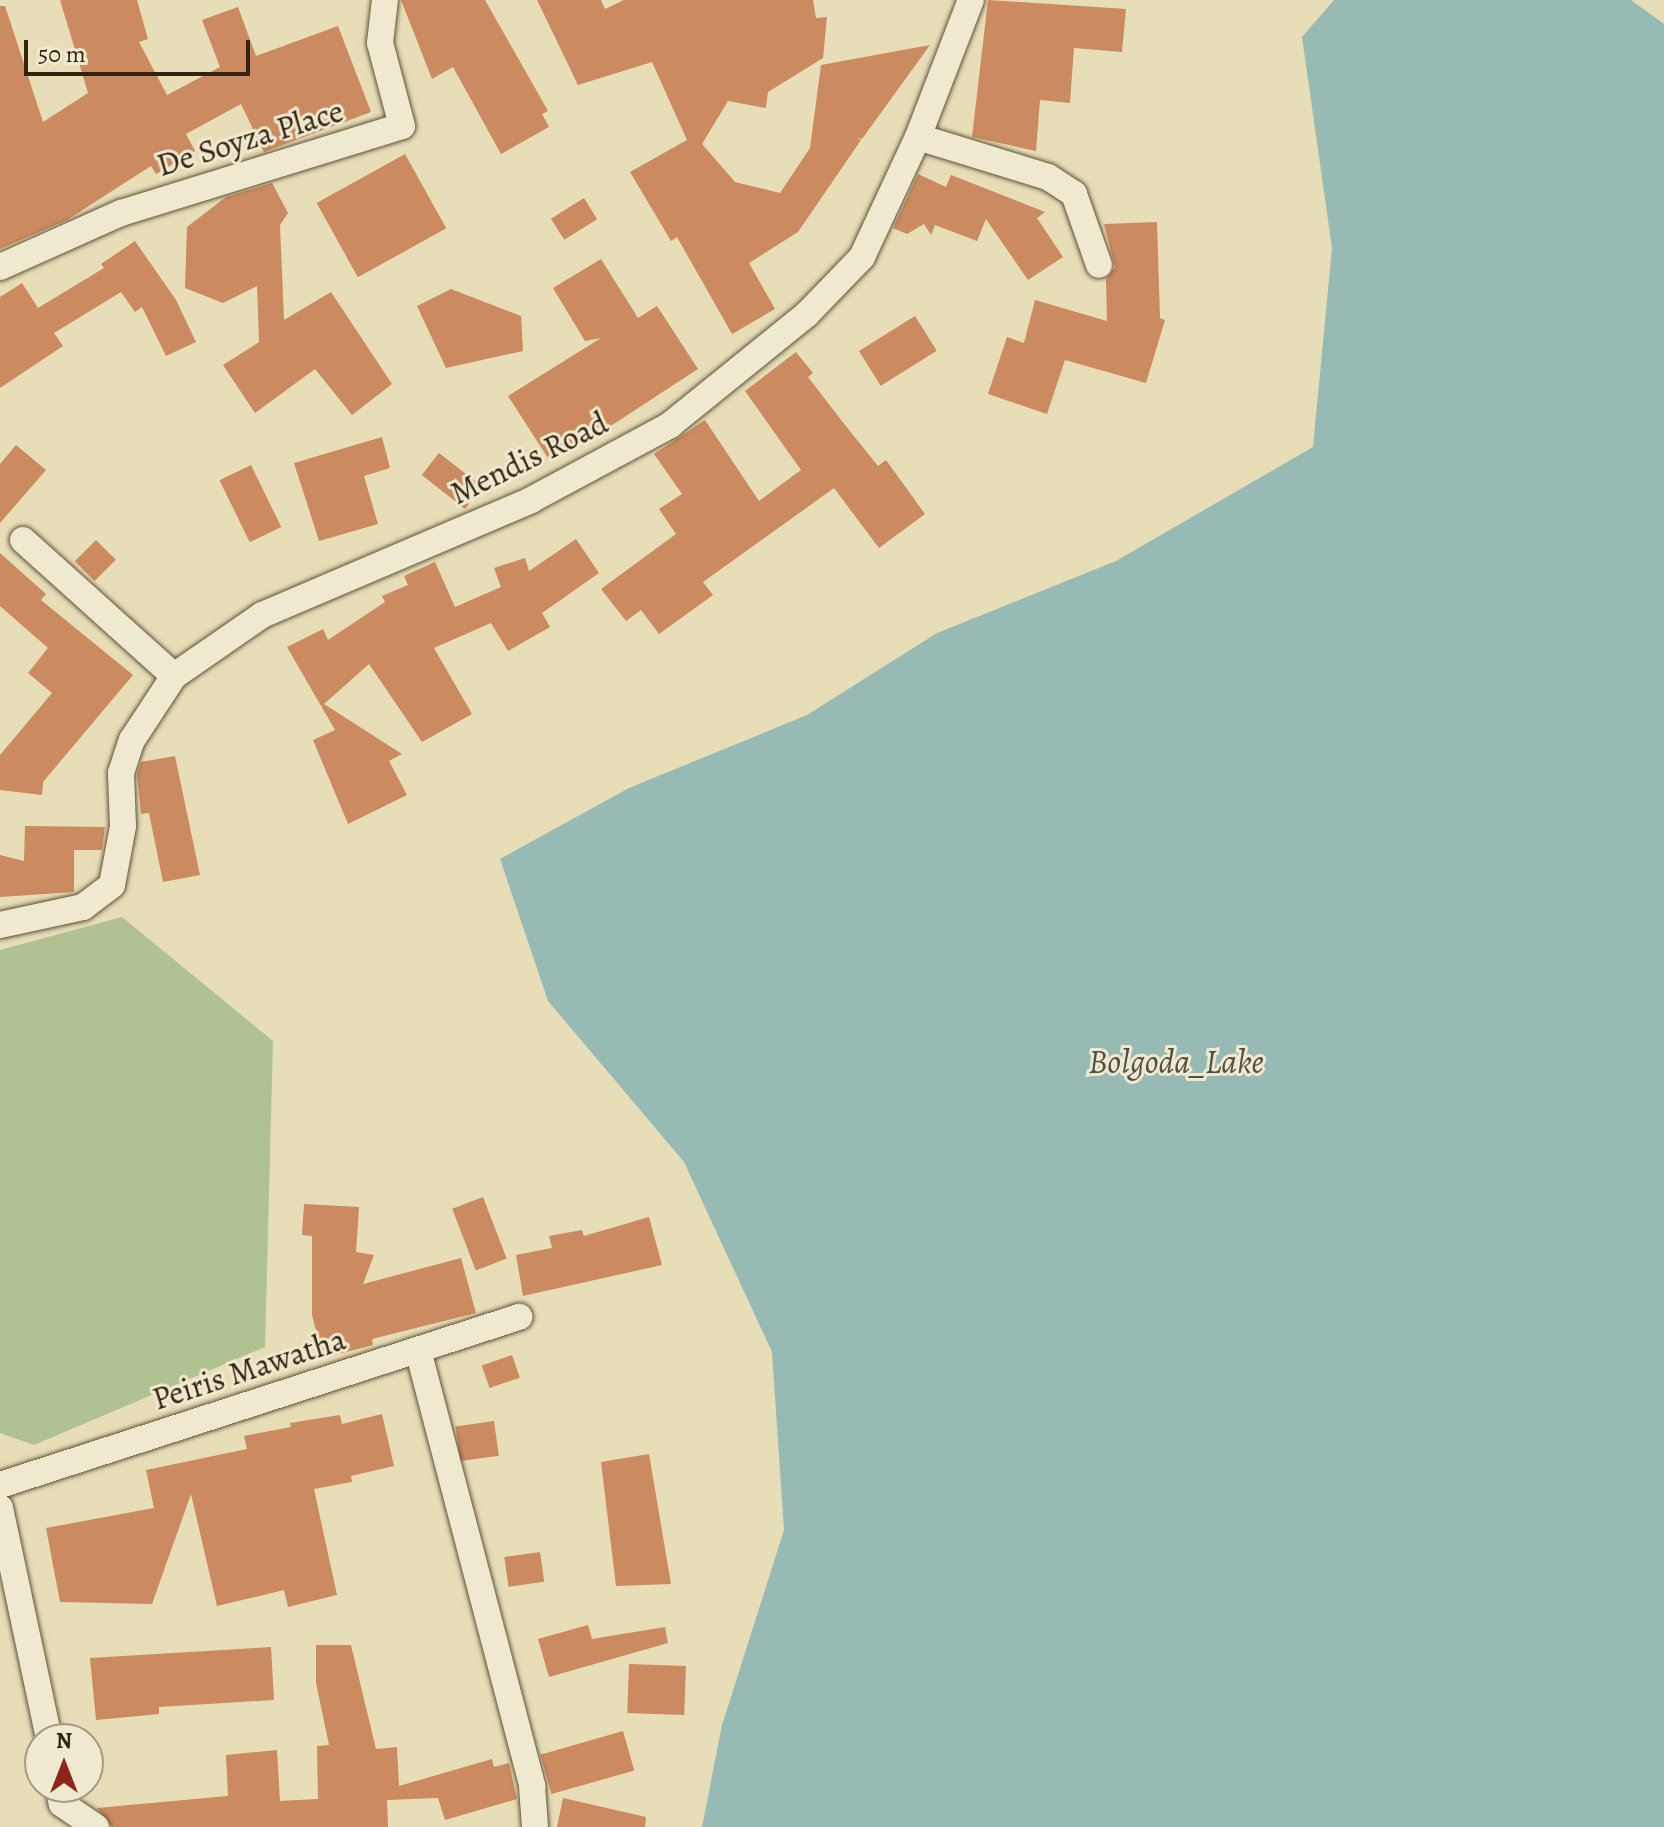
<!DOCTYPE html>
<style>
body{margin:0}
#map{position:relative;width:1664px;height:1827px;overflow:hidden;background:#e7ddb6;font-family:Alegreya,serif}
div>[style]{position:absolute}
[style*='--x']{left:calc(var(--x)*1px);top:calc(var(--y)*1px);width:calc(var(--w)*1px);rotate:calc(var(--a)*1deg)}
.green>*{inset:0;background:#b1c292}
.water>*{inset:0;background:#98bab5}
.building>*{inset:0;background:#cb8a5f;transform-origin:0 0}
.roads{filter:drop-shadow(0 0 2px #60523a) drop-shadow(0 0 2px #60523a)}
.street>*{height:26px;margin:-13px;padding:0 13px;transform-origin:13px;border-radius:13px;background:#efe9d0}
span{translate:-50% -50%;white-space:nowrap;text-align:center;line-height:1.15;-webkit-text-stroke:6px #efe9d0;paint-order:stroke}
.street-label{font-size:32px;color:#332311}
.water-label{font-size:34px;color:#515042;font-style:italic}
.north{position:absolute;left:24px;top:1723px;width:80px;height:80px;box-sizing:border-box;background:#efe9d0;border:2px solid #a49a84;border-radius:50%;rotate:0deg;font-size:22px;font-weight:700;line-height:32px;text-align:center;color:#332311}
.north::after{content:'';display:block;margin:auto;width:28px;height:36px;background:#8f2418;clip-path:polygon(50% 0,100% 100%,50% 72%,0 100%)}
.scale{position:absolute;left:24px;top:40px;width:226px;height:36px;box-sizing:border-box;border:4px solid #332311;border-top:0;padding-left:10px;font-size:24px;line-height:28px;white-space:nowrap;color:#332311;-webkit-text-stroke:6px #efe9d0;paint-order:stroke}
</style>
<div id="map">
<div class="green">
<div style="clip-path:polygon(122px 917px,273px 1041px,265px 1347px,34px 1445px,0 1433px,0 950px)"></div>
</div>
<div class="water">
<div style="clip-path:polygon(1334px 0,1631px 0,1664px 24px,1664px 1827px,702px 1827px,722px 1725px,784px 1530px,772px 1352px,684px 1162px,548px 1001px,500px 859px,629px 788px,807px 715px,937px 633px,1116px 561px,1313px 447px,1332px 248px,1302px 37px)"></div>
</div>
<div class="building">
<div style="clip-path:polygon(60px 0,137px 0,148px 39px,139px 42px,167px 95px,220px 67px,202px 20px,238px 7px,256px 56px,338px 26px,371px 112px,264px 152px,241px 104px,186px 134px,195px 151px,156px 174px,151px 166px,67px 220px,0 249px,0 6px,5px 6px,43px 122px,88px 93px)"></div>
<div style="clip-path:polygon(401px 0,485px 0,548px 111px,542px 114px,549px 127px,501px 154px,453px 67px,432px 79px)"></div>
<div style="clip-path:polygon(537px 0,601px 0,605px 9px,624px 0,813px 0,816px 18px,827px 17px,823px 58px,768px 92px,766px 108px,728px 101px,702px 144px,735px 182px,780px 193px,810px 148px,821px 65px,930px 45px,862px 139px,856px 138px,861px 140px,798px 232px,749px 263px,775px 309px,732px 334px,677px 237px,671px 241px,630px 172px,687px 140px,652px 62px,578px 85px)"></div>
<div style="clip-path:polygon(988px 0,1126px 9px,1122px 52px,1074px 48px,1070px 103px,1040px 100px,1036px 151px,972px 137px)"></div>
<div style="left:405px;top:154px;width:85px;height:101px;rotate:61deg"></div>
<div style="clip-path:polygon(918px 174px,946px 187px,951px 175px,1045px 212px,1037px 218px,1063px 257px,1028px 280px,986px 219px,977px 241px,935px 225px,931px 235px,924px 224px,907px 234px,893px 228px)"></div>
<div style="clip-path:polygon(272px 183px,288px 213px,280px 225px,284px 320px,331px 292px,392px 384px,352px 415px,315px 369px,255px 413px,223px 365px,259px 342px,257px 286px,223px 303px,185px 288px,187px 227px,226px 197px)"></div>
<div style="left:584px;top:198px;width:25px;height:39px;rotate:58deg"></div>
<div style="clip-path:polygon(1157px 222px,1160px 318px,1165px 320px,1146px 383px,1065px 360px,1047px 414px,988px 394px,1007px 337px,1024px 343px,1035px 300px,1107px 321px,1106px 279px,1115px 267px,1104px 224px)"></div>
<div style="clip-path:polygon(135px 241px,176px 300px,196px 342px,166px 356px,142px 307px,135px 312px,121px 292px,54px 333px,63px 346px,0 388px,0 297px,22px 283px,38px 308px,104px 268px,101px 264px)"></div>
<div style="clip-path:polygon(601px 259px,638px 318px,657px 306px,698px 369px,603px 431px,600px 426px,548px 458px,508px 396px,601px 338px,585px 341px,553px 288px)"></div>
<div style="clip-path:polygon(451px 289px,521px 316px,523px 351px,446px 368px,417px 306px)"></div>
<div style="left:915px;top:316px;width:41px;height:66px;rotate:58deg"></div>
<div style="clip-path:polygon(796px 352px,813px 373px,808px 377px,845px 425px,878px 466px,886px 460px,925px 514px,879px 548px,834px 488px,703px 582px,713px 595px,659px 634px,641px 610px,626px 621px,601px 589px,676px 534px,659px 509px,682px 494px,654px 454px,705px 420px,759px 501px,801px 470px,745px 391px)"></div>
<div style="clip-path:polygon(382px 437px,390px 468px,364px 476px,378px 524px,319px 541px,294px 463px)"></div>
<div style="clip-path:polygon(16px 445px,46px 470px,0 523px,0 464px)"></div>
<div style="left:439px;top:453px;width:55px;height:28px;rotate:38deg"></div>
<div style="left:251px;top:465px;width:69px;height:35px;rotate:64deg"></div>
<div style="clip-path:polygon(576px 539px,599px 573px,542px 613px,550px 627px,508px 651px,491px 623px,434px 648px,472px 714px,422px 742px,369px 664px,324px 704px,402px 754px,389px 761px,407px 795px,348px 824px,313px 740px,335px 730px,287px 647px,323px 629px,328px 640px,385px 602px,382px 596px,408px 585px,404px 576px,435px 562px,455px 607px,501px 587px,494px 568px,525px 558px,529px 571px)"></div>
<div style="left:96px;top:540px;width:28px;height:30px;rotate:45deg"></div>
<div style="clip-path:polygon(0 553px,46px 594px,41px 600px,133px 675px,43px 782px,42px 795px,0 790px,0 755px,52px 693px,28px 673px,48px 648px,0 606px)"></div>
<div style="clip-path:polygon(175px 756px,200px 875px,163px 882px,149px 813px,141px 814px,137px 775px,141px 762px)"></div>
<div style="clip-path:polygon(25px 826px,105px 827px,102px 850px,74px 850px,74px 892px,0 897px,0 855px,24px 861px)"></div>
<div style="left:483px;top:1197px;width:66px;height:33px;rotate:69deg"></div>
<div style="clip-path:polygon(304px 1204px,359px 1207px,356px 1252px,374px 1255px,363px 1284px,461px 1258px,476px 1313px,372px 1339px,373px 1345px,323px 1358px,312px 1315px,312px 1236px,302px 1235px)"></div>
<div style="clip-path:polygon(649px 1217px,662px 1265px,523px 1296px,516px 1255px,552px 1248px,549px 1236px,582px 1230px,584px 1236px)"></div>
<div style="left:512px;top:1355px;width:24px;height:32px;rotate:71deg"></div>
<div style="clip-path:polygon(382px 1414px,394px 1466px,351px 1476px,352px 1482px,314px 1489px,337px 1595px,288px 1607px,284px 1590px,217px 1606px,191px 1494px,152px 1604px,60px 1602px,46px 1528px,154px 1508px,146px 1470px,247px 1449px,244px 1436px,291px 1427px,290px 1423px,340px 1415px,342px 1424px)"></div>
<div style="left:494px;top:1421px;width:35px;height:39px;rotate:82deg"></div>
<div style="clip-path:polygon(649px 1454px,671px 1584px,616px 1586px,601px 1462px)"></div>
<div style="left:540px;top:1552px;width:30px;height:36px;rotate:82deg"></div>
<div style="clip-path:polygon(588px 1625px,592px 1639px,665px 1627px,668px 1643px,549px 1677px,538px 1639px)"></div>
<div style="clip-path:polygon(316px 1645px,351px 1645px,376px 1749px,397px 1747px,399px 1786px,492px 1759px,494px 1767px,509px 1763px,517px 1799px,445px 1820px,438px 1798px,387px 1800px,388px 1827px,112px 1827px,97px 1808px,228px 1796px,226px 1755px,277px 1750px,280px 1801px,318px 1799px,317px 1746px,329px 1745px,316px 1683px)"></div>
<div style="clip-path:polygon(271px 1647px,274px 1700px,159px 1707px,159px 1714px,96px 1720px,90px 1658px)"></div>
<div style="left:629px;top:1664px;width:57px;height:49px;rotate:2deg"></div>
<div style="left:623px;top:1731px;width:41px;height:86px;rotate:74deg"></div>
<div style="clip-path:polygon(563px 1798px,646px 1817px,645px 1827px,557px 1827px)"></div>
</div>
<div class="roads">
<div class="street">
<div style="--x:918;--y:137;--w:136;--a:17.1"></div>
<div style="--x:1048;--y:177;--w:31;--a:33"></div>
<div style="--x:1074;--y:194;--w:75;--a:70.6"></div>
<div style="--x:0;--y:267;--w:133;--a:-24.1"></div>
<div style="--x:121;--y:213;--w:294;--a:-17.2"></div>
<div style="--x:402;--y:126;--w:86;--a:-104.8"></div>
<div style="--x:380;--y:43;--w:43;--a:-83.4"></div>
<div style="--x:23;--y:540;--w:203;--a:42"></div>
<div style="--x:0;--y:925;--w:85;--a:-12.2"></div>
<div style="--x:83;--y:907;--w:36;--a:-37"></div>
<div style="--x:112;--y:885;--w:60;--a:-79.4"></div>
<div style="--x:123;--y:826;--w:53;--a:-92.2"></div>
<div style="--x:121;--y:773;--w:35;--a:-72"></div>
<div style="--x:132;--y:740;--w:77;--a:-56.7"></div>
<div style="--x:174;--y:676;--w:107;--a:-34.7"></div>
<div style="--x:262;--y:615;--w:293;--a:-23.1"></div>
<div style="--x:531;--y:500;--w:158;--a:-28.3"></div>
<div style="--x:670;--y:425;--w:176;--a:-39"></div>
<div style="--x:807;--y:314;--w:79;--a:-46"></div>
<div style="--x:862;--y:257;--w:132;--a:-65"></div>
<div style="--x:918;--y:137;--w:147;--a:-68.9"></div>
<div style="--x:418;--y:1350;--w:451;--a:75.3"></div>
<div style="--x:532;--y:1786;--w:41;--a:85.8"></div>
<div style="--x:0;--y:1485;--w:546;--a:-17.94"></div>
<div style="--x:0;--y:1508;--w:236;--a:78"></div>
<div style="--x:58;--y:1787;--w:17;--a:77"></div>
<div style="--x:62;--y:1804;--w:41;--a:34.1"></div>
</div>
</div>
<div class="street-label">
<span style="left:250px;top:138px;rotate:-17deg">De Soyza Place</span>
<span style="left:529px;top:458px;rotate:-26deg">Mendis Road</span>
<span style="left:249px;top:1369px;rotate:-18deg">Peiris Mawatha</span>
</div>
<div class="water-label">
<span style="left:1176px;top:1062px">Bolgoda_Lake</span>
</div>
<div class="north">N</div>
<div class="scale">50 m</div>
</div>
